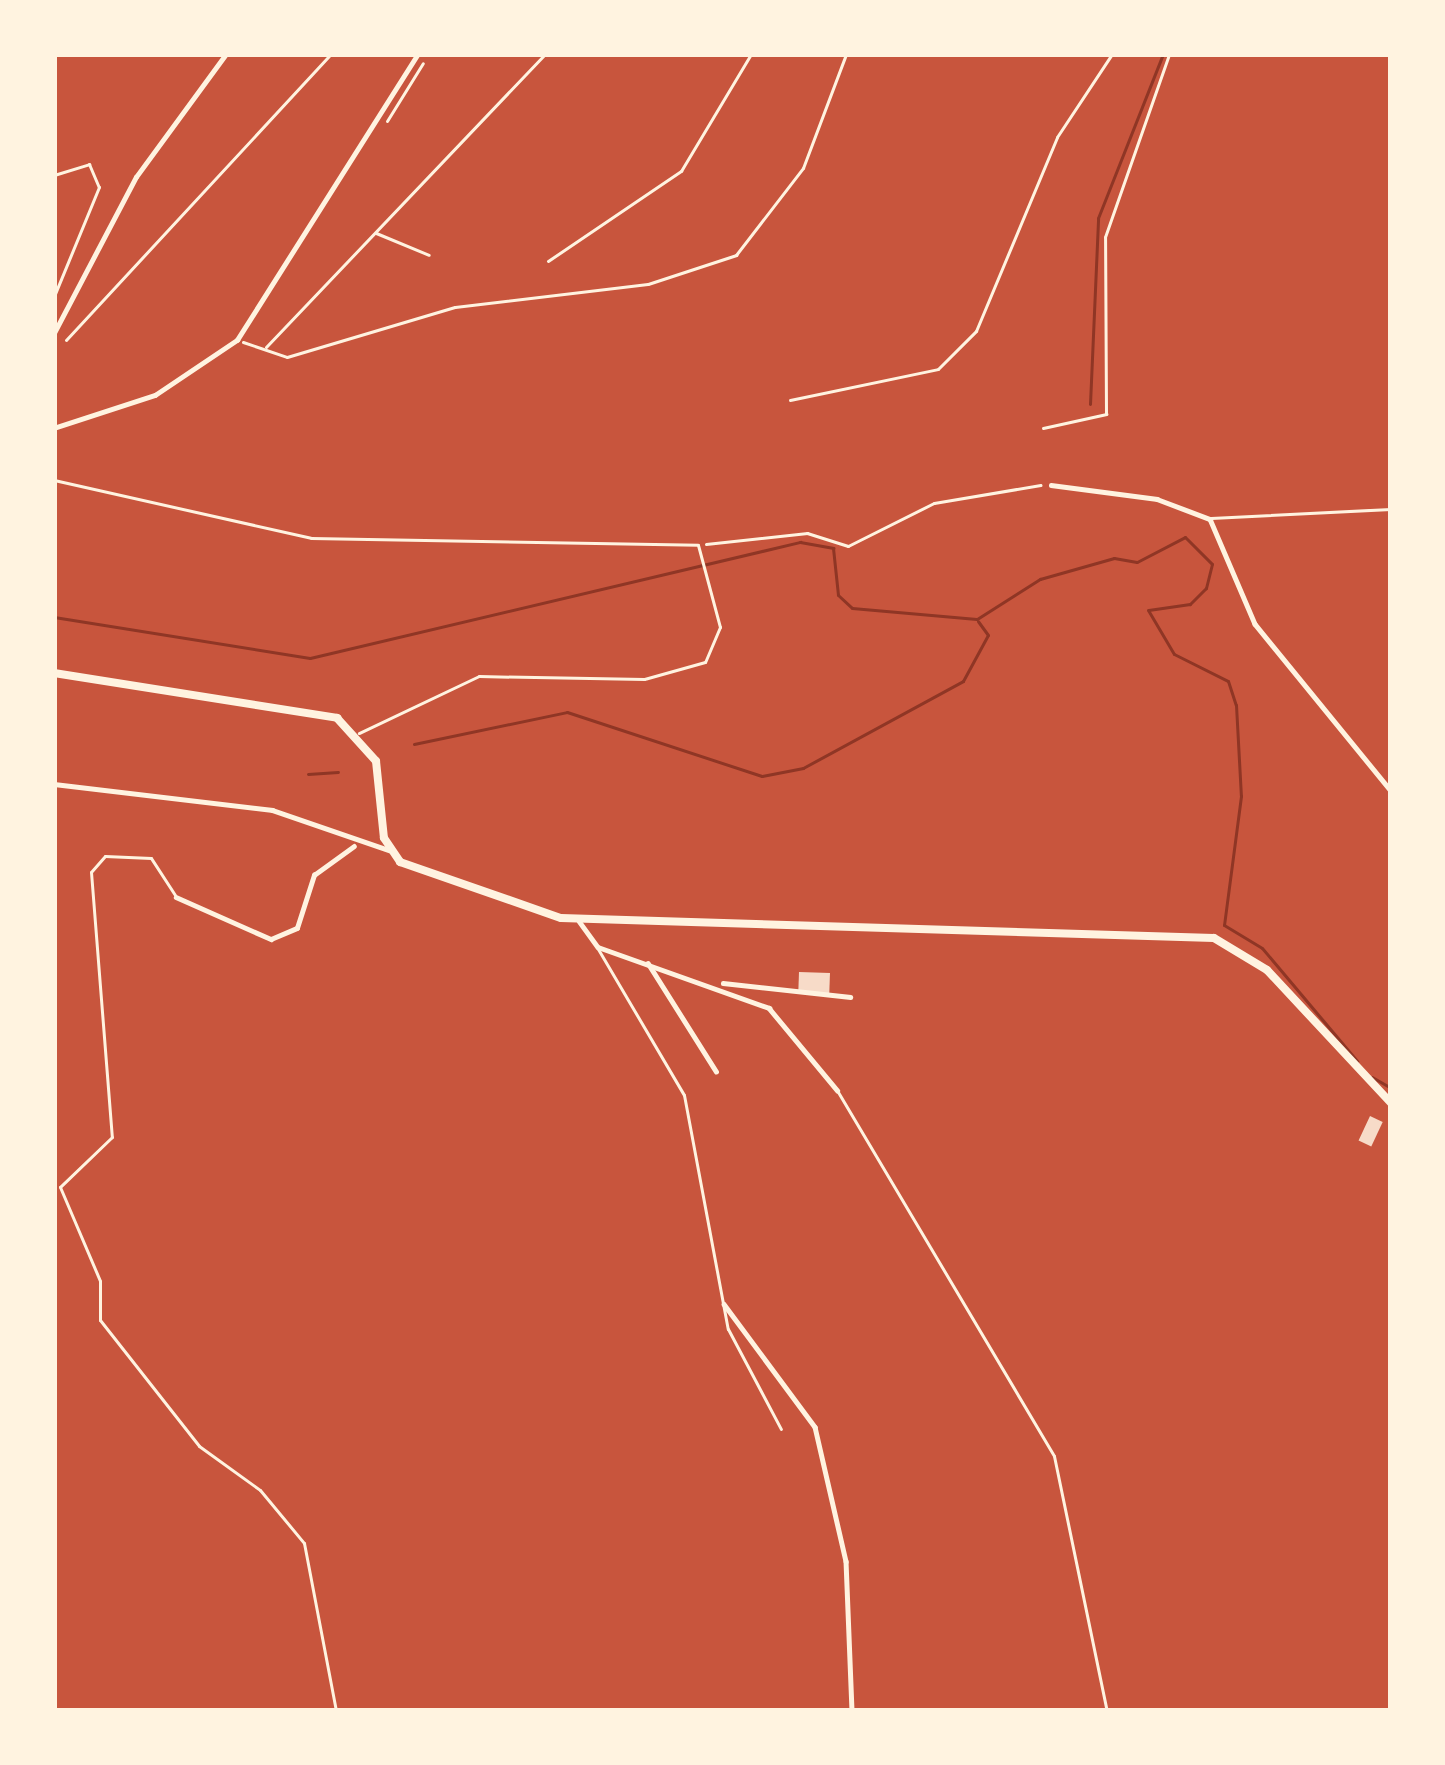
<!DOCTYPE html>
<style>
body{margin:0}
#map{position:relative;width:1445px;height:1765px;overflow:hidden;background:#c8553d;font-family:"Work Sans",sans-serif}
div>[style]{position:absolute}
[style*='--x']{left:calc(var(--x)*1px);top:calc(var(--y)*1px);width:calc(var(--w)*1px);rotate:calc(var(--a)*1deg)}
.stream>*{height:3px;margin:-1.5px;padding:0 1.5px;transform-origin:1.5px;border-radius:1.5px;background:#8f3625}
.building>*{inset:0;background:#f7dbc8;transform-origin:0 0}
.path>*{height:3px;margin:-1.5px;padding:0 1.5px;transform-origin:1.5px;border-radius:1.5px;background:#fff3e0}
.service>*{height:3px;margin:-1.5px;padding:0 1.5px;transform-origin:1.5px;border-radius:1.5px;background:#fff3e0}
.minor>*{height:4.5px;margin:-2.25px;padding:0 2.25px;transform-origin:2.25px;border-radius:2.25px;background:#fff3e0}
.primary>*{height:8px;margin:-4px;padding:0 4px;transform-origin:4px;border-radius:4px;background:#fff3e0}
span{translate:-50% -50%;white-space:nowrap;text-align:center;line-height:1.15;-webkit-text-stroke:9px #fff3e0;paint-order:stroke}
.frame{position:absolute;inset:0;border:57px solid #fff3e0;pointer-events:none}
</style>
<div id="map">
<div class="stream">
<div style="--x:1090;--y:404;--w:186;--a:-87.5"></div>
<div style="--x:1098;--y:218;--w:176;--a:-68.4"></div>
<div style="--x:54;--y:617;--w:259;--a:9.1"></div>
<div style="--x:310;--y:658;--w:504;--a:-13.32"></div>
<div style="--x:800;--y:542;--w:34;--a:10"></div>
<div style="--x:833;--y:548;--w:47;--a:83.9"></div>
<div style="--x:838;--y:595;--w:19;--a:43"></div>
<div style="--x:852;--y:608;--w:125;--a:5"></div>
<div style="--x:977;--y:619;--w:75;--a:-32.4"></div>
<div style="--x:1040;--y:579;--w:77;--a:-15.8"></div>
<div style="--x:1114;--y:558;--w:23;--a:10"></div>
<div style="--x:1137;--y:562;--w:54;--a:-27.5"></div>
<div style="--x:1185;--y:537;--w:38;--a:45"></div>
<div style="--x:1212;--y:564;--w:25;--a:104"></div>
<div style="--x:1206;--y:588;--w:23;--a:135"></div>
<div style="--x:1190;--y:604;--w:42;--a:171.9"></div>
<div style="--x:1148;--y:610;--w:51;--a:59.4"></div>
<div style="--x:1174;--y:654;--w:60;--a:26.6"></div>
<div style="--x:1228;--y:681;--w:25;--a:72"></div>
<div style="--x:1236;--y:705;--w:91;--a:86.9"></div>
<div style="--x:1241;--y:796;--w:130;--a:97.5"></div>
<div style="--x:1224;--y:925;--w:44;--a:31.2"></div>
<div style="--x:1262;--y:948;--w:148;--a:49.9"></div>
<div style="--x:414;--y:744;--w:156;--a:-11.8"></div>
<div style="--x:567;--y:712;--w:205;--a:18.2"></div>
<div style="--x:762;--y:776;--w:42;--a:-11"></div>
<div style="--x:803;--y:768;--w:182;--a:-28.5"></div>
<div style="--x:963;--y:681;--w:52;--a:-61.5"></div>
<div style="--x:988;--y:635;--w:17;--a:-126"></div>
<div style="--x:308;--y:774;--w:30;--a:-4"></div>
<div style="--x:1372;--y:1077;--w:22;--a:30"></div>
</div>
<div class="building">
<div style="left:799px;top:972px;width:31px;height:21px;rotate:2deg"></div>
<div style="left:1370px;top:1116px;width:14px;height:27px;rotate:25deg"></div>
</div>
<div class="path">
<div style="--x:387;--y:121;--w:68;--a:-58.2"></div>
<div style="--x:376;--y:233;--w:57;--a:22.5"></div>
<div style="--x:548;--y:261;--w:161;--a:-34.1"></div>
<div style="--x:681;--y:171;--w:136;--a:-59.1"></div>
<div style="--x:66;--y:340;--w:390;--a:-47.2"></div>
<div style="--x:243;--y:342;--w:46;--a:18.8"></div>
<div style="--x:287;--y:357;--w:175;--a:-16.6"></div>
<div style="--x:455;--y:307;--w:194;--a:-6.8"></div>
<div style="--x:648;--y:284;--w:93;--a:-18.2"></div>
<div style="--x:736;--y:255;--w:110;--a:-52.4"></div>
<div style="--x:803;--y:168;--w:122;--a:-69.3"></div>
<div style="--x:266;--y:347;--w:405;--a:-46.4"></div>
<div style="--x:790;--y:400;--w:151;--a:-11.8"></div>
<div style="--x:938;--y:369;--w:54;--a:-45"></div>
<div style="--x:976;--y:331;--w:210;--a:-67.3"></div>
<div style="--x:1057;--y:137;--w:100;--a:-56.5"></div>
<div style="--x:1043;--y:428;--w:65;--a:-12.5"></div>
<div style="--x:1106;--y:414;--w:177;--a:-90.3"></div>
<div style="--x:1105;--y:237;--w:194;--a:-70.7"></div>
<div style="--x:706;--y:544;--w:102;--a:-6.2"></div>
<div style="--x:807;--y:533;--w:43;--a:17.6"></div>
<div style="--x:848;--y:546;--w:96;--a:-26.6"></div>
<div style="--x:934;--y:503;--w:108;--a:-9.6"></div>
</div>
<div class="service">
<div style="--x:54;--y:175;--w:37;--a:-17"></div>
<div style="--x:89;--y:164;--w:25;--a:67"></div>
<div style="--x:99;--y:187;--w:118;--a:112.4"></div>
<div style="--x:54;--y:480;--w:263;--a:12.7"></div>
<div style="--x:311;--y:538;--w:387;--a:1"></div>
<div style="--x:698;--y:545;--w:85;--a:75"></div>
<div style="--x:720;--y:627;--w:38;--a:113"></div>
<div style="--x:705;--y:662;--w:63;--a:164.4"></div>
<div style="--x:644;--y:679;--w:165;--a:-179"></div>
<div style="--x:479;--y:676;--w:133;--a:154.6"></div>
<div style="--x:1211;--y:518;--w:180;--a:-2.9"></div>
<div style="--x:175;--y:895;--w:44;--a:-123"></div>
<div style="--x:151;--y:858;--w:46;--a:-177.5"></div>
<div style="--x:105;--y:856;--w:21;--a:131"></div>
<div style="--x:91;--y:872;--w:266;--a:85.5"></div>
<div style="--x:112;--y:1137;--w:72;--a:136.1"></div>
<div style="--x:60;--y:1187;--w:102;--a:66.9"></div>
<div style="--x:100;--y:1281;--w:39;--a:90"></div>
<div style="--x:100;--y:1320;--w:160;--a:51.8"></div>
<div style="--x:199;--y:1446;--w:75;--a:35.8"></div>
<div style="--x:260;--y:1490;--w:69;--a:50.3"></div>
<div style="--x:304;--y:1543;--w:171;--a:79.2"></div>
<div style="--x:598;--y:949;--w:169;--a:59.5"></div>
<div style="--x:684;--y:1095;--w:238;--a:79.4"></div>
<div style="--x:728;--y:1329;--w:113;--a:62.1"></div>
<div style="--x:838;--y:1092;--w:423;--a:59.3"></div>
<div style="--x:1054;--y:1456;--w:260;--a:78.3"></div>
</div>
<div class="minor">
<div style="--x:54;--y:333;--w:176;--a:-62.3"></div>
<div style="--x:136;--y:177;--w:152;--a:-53.8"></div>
<div style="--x:54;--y:428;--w:106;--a:-18.1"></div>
<div style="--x:155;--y:395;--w:99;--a:-33.9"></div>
<div style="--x:237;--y:340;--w:338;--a:-57.7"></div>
<div style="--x:1051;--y:485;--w:107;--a:7.5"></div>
<div style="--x:1157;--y:499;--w:57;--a:20.7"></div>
<div style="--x:1210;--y:519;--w:114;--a:66.8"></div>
<div style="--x:1255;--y:624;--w:215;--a:50.8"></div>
<div style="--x:54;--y:784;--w:220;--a:6.8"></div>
<div style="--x:272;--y:810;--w:124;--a:18.9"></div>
<div style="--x:176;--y:897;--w:104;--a:23.9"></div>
<div style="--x:271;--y:939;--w:28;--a:-23"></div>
<div style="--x:297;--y:928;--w:56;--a:-72.2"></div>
<div style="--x:314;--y:875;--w:49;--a:-35.9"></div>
<div style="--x:579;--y:921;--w:32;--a:54"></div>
<div style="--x:598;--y:947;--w:182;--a:19.6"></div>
<div style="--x:769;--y:1008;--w:107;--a:50.3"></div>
<div style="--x:648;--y:963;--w:128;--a:57.8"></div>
<div style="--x:723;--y:983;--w:128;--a:6.3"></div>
<div style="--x:724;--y:1304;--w:153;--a:53.5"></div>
<div style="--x:815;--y:1427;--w:138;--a:77"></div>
<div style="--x:846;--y:1561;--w:150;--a:87.7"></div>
</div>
<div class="primary">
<div style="--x:54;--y:673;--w:287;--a:9"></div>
<div style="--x:337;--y:718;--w:58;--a:47.8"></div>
<div style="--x:376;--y:761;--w:77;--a:84.1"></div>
<div style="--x:384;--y:838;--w:29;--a:56"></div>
<div style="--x:400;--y:862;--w:170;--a:19.2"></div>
<div style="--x:561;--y:918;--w:653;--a:1.75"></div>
<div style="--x:1214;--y:938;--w:62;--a:31.1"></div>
<div style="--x:1267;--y:970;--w:182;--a:47"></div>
</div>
<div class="frame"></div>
</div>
